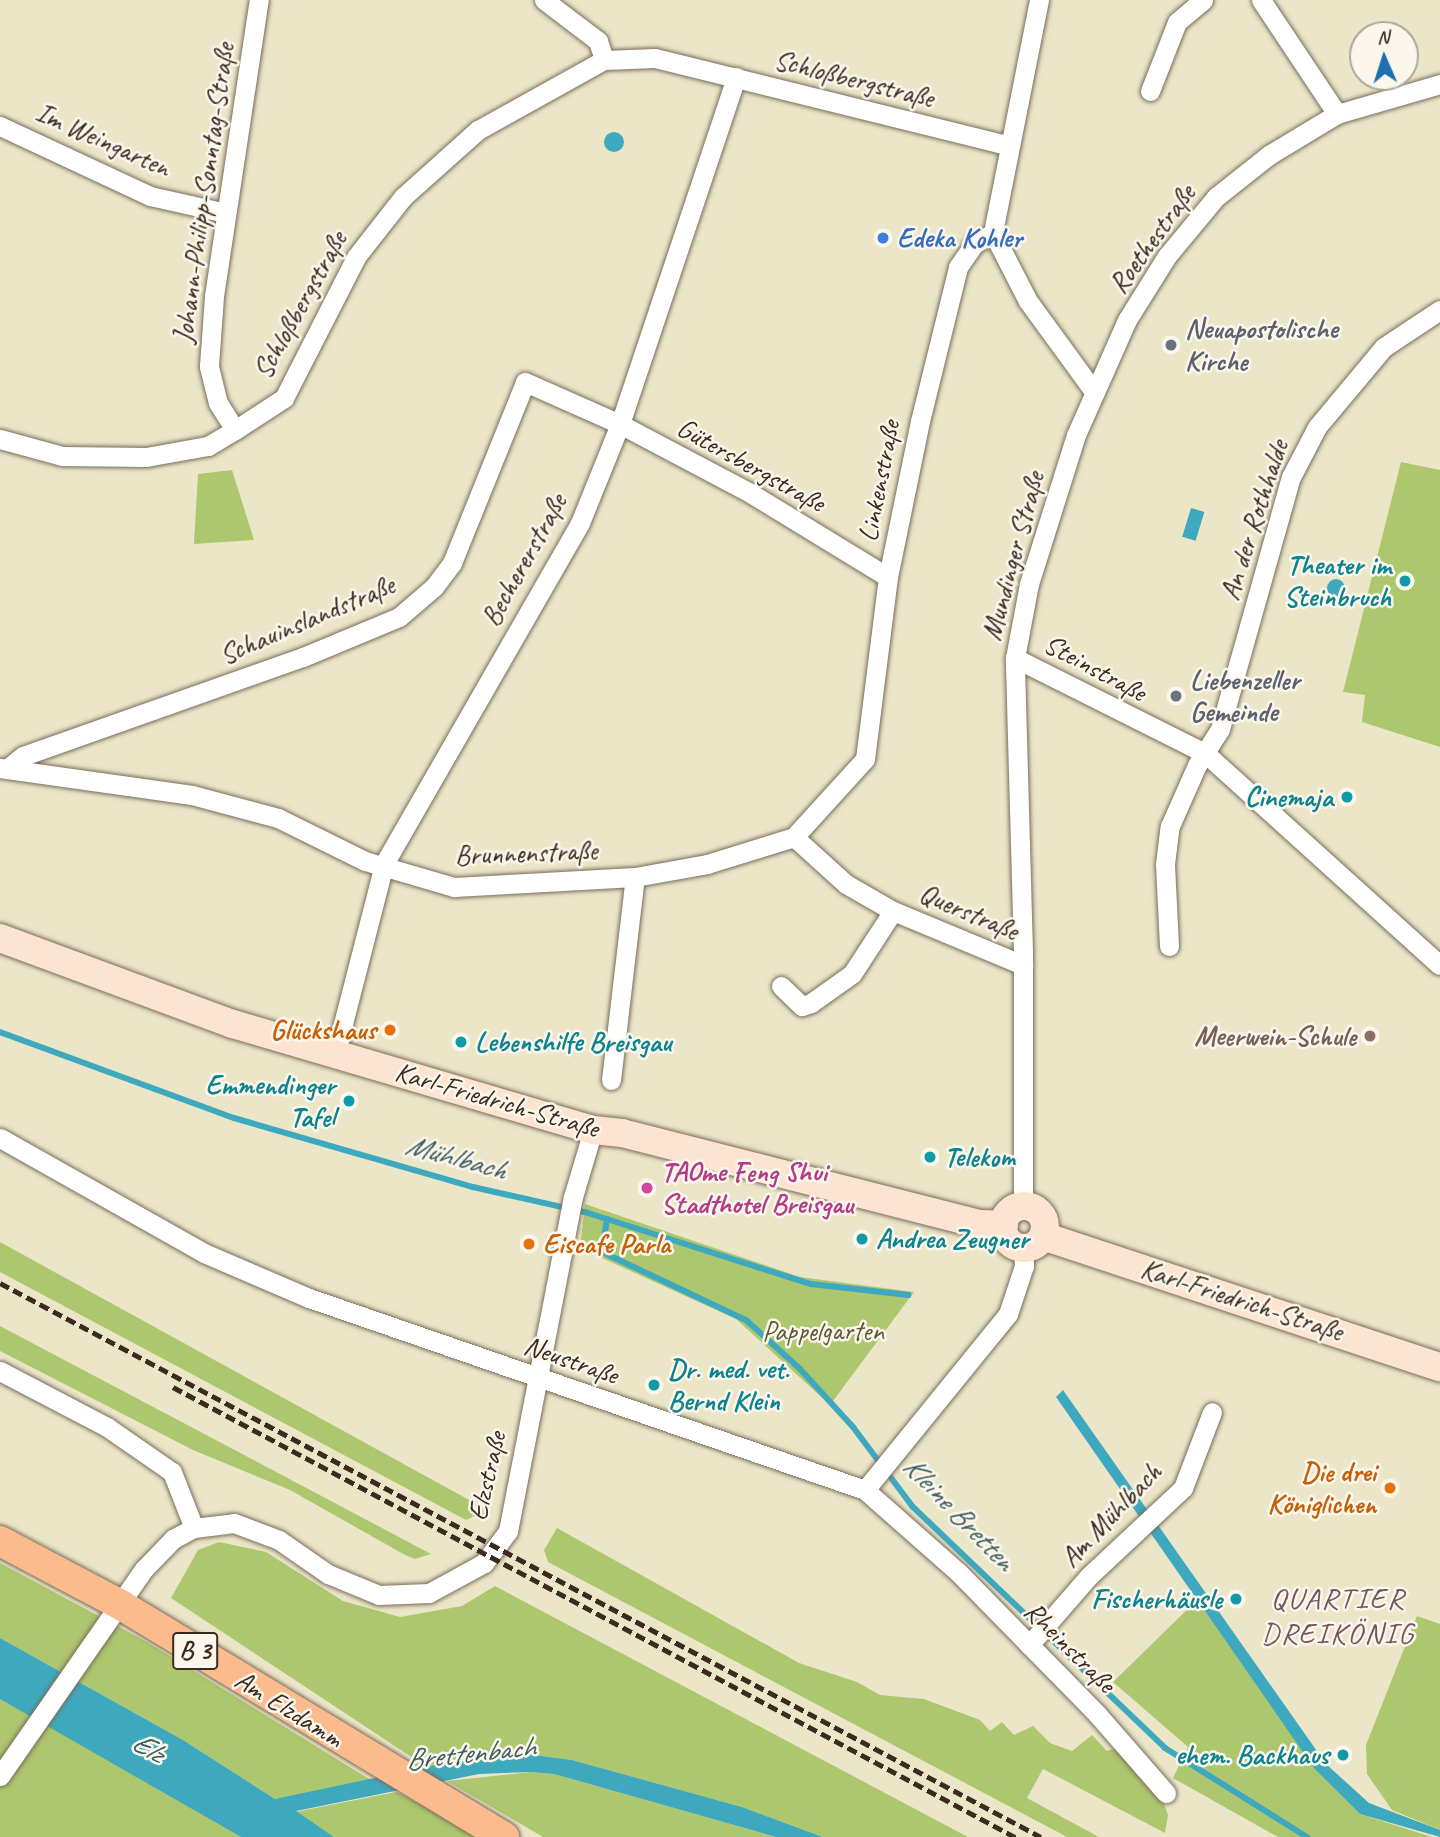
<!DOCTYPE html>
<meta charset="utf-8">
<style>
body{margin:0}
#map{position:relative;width:1440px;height:1837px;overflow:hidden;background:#ece6c9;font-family:Caveat,sans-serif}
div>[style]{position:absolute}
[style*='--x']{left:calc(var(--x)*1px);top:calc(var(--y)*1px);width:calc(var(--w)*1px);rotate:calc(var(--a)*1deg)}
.green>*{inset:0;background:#adc76e}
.water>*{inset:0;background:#3ea9be;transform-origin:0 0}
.round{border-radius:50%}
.stream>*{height:6px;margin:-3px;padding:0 3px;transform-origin:3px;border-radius:3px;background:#3ea9be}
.roads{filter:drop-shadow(0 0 2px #796c5a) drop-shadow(0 0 2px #796c5a)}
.street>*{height:19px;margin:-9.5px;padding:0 9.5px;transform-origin:9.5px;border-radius:9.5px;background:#fff}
.secondary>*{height:28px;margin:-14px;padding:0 14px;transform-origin:14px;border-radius:14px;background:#fde4d1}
.secondary>.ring{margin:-14px;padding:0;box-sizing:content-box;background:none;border:28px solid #fde4d1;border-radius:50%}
.primary>*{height:30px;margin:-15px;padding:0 15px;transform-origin:15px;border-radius:15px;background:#fbbb8c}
.rail>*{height:5px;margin-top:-2.5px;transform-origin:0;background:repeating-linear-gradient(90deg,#3b2a1e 0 10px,transparent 0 15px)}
.dots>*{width:19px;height:19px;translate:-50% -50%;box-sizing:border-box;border:4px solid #fbf7ec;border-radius:50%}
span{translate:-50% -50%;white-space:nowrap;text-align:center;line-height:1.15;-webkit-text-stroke:5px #fbf7ec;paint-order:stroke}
.shield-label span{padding:2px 5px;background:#fbf7ec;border:2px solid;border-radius:5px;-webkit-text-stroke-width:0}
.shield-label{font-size:26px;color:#3b2a1e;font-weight:700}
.street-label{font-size:28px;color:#3b2a1e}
.shop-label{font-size:28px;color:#366cbe;font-weight:700}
.left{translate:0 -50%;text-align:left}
.worship-label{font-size:28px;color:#5b616d;font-weight:700}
.culture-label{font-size:28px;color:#0d838f;font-weight:700}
.right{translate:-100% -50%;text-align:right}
.food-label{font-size:28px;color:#c56008;font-weight:700}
.education-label{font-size:28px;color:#785e54;font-weight:700}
.hotel-label{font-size:28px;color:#b23c85;font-weight:700}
.park-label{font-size:28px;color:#5d5936}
.water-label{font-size:30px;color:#3c5d5e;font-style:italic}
.neighbourhood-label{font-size:30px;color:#76545e;letter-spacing:2px}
.north{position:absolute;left:1349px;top:21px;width:70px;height:70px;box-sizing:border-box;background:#fbf7ec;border:2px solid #aea59a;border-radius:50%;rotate:357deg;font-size:19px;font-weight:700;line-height:28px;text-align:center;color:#3b2a1e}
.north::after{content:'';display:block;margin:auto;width:24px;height:32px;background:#1f6fb2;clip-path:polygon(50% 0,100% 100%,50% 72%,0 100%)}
</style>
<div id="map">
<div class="green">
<div style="clip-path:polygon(1401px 462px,1440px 470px,1440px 747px,1362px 722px,1365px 695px,1343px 692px)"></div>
<div style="clip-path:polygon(232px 470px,254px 540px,194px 544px,198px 474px)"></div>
<div style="clip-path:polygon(585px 1204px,800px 1277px,914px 1292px,830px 1405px,736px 1319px,580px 1248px)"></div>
<div style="clip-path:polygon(0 1242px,491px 1512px,486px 1520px,477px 1515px,466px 1520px,0 1272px)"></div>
<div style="clip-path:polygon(0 1326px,159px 1410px,431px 1554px,415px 1559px,405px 1555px,290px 1490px,193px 1450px,0 1351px)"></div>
<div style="clip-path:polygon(557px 1528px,799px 1663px,857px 1682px,880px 1695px,924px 1699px,980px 1720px,990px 1731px,1002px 1722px,1014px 1735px,1033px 1726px,1050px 1743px,1072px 1751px,1092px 1735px,1107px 1751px,1120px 1747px,1162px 1798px,1168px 1815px,1165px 1833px,1043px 1769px,1027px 1798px,1099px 1837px,1067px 1837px,548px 1562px,544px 1550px)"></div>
<div style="clip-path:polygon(219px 1542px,266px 1552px,343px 1601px,400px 1617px,462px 1606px,495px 1586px,968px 1837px,823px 1837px,742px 1807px,572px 1760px,534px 1755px,490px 1756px,428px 1768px,171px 1598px,198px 1550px)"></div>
<div style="clip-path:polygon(0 1563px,147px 1642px,374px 1782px,275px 1799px,183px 1740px,0 1638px)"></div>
<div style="clip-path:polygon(1197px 1600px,1315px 1768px,1360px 1814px,1432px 1837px,1278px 1837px,1173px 1778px,1188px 1747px,1113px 1682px)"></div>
<div style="clip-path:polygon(1417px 1616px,1440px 1624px,1440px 1830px,1392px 1810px,1367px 1774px,1366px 1745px)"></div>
<div style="clip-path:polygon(0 1699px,22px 1710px,241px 1837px,0 1837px)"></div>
<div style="clip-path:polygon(530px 1772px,554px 1774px,776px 1837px,543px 1837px,447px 1781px)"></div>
<div style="clip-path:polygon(396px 1792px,485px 1837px,334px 1837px,295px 1812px)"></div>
</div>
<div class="water">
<div class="round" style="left:604px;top:132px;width:20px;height:20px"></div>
<div style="left:1191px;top:508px;width:14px;height:30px;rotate:17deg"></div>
<div class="round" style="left:1327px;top:579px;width:18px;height:18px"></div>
<div style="clip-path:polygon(1063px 1390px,1326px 1764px,1369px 1803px,1440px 1830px,1440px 1837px,1360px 1814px,1314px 1768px,1056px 1397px)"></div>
<div style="clip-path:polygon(0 1638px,183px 1740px,275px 1799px,450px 1762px,534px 1755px,572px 1760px,742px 1807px,823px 1837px,776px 1837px,554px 1774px,530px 1772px,479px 1774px,296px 1811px,334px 1837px,241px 1837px,0 1699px)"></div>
</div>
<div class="stream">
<div style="--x:0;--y:1032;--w:249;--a:20.2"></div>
<div style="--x:234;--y:1118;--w:249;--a:16.1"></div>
<div style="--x:473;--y:1187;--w:118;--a:12.7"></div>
<div style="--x:588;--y:1213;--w:234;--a:17.7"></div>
<div style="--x:811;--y:1284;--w:98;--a:6.5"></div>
<div style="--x:607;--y:1219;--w:33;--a:99"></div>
<div style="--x:602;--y:1252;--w:159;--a:25.3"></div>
<div style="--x:746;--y:1320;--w:73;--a:42.2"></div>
<div style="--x:800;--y:1369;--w:79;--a:47.6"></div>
<div style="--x:853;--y:1427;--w:99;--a:53.2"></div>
<div style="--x:912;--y:1506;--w:350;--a:43.7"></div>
<div style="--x:1165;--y:1748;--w:168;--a:32.1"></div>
</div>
<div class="roads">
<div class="street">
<div style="--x:544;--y:0;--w:68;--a:37.2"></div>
<div style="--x:598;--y:41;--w:20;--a:72"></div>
<div style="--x:1039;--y:0;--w:237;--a:101.2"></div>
<div style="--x:993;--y:233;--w:76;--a:62.8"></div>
<div style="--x:1028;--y:301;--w:110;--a:53.9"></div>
<div style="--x:1261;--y:0;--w:137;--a:56.3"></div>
<div style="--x:1150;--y:91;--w:74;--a:-68.6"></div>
<div style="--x:1177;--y:22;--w:34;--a:-40"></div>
<div style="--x:0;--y:126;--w:166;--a:25"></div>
<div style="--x:150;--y:196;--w:78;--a:12.6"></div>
<div style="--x:235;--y:430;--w:32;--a:-122"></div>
<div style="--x:218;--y:403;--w:38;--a:-104"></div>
<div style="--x:209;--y:366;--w:70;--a:-85.9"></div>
<div style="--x:214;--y:296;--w:299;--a:-81.4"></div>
<div style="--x:0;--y:439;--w:64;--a:15.3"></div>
<div style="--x:62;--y:456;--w:84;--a:0.7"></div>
<div style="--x:146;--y:457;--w:63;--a:-10.1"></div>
<div style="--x:208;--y:446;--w:31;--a:-31"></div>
<div style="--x:235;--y:430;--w:59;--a:-33.1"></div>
<div style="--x:284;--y:398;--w:158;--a:-62.9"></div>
<div style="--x:356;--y:257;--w:76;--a:-51.9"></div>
<div style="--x:403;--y:197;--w:101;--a:-41.8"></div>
<div style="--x:478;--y:130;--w:144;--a:-29.1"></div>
<div style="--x:604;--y:60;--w:51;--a:-2.2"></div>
<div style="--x:655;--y:58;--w:363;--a:13.9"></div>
<div style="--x:1015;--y:658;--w:212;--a:26.6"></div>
<div style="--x:1205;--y:753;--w:316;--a:42.1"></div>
<div style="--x:0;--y:768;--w:194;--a:8"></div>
<div style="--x:192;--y:795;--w:89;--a:15"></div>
<div style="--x:278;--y:818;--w:97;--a:26.3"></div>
<div style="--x:365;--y:861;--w:93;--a:16.3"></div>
<div style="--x:454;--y:887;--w:181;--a:-3.2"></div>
<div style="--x:635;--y:877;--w:73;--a:-10.2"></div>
<div style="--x:707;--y:864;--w:91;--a:-17.2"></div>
<div style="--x:794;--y:837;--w:105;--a:-47.7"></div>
<div style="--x:865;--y:759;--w:183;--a:-82.8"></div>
<div style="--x:888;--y:577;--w:159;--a:-78.4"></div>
<div style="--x:920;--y:421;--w:159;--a:-76.1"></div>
<div style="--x:958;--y:267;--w:28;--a:-55"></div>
<div style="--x:974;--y:244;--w:22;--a:-30"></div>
<div style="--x:8;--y:768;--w:19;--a:-39"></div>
<div style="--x:23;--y:756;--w:297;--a:-19.5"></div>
<div style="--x:303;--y:657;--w:104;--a:-22.6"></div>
<div style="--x:399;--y:617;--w:46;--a:-40.6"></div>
<div style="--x:434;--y:587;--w:30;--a:-53"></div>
<div style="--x:452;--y:563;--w:195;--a:-68"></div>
<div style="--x:525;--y:382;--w:104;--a:23.9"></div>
<div style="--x:620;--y:424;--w:149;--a:27.9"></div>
<div style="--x:752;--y:494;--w:159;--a:31.4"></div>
<div style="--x:794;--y:837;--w:70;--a:42.1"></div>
<div style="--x:846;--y:884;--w:54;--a:29.9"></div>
<div style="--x:893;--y:911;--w:141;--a:22.6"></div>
<div style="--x:1169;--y:946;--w:82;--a:-92.8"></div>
<div style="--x:1165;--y:864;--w:38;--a:-83"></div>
<div style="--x:1170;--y:826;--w:67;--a:-66.1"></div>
<div style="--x:1197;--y:765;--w:43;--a:-57.4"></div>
<div style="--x:1220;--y:729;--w:262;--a:-74.3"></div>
<div style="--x:1291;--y:477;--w:56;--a:-62.5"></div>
<div style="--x:1317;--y:427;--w:104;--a:-50.1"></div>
<div style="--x:1384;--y:347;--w:67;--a:-33.5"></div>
<div style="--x:781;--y:986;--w:29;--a:44"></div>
<div style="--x:802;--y:1006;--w:9;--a:-18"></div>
<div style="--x:811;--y:1003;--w:50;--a:-35.3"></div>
<div style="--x:852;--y:974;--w:75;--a:-56.9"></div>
<div style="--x:335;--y:1055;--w:197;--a:-75.6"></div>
<div style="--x:384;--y:864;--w:393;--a:-60.1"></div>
<div style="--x:580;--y:523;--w:107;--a:-68"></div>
<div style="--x:620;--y:424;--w:366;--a:-71.5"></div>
<div style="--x:611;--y:1080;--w:204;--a:-83.3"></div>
<div style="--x:0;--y:1138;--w:234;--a:29.4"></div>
<div style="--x:204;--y:1253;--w:114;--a:23.2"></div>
<div style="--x:309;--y:1298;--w:588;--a:19.05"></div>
<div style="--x:865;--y:1490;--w:124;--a:41.4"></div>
<div style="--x:958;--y:1572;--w:199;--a:45.6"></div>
<div style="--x:1097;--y:1714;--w:105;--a:48.9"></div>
<div style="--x:1023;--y:1207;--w:255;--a:-90"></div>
<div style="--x:1023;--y:952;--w:294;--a:-91.6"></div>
<div style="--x:1015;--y:658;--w:75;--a:-79.3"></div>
<div style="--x:1029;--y:584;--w:156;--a:-72.5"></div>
<div style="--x:1076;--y:435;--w:126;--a:-66.1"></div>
<div style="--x:1127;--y:320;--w:75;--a:-58"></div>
<div style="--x:1167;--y:256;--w:77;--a:-50.3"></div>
<div style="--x:1216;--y:197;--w:68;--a:-38.4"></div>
<div style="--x:1269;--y:155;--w:79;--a:-31.1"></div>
<div style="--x:1337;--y:114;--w:107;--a:-16.2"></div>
<div style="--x:0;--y:1371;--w:121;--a:27.6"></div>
<div style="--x:107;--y:1427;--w:79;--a:34.7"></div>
<div style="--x:172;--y:1472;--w:60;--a:68.6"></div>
<div style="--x:865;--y:1490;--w:227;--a:-50.9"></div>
<div style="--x:1008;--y:1314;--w:51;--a:-71.6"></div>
<div style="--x:1024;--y:1266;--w:18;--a:-93"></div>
<div style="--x:1029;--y:1645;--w:91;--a:-49"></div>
<div style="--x:1089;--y:1576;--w:129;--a:-43.1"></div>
<div style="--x:1183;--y:1488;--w:81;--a:-69.1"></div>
<div style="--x:0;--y:1776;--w:252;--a:-55.2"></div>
<div style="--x:144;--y:1569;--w:42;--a:-46"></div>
<div style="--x:173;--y:1539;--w:24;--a:-28"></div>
<div style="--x:194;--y:1528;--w:40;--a:-7.1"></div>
<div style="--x:234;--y:1523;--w:48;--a:20.7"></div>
<div style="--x:279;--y:1540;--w:60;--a:34.8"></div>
<div style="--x:328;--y:1574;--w:55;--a:22.4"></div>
<div style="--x:379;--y:1595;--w:50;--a:-2.3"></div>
<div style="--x:429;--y:1593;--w:63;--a:-28.6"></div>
<div style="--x:484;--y:1563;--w:40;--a:-53"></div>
<div style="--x:508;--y:1531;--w:340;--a:-79"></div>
<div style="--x:573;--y:1197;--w:70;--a:-73.4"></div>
</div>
<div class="secondary">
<div style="--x:0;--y:938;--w:248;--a:20.3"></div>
<div style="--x:233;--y:1024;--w:375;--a:16.4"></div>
<div style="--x:593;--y:1130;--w:29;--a:6"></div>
<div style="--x:622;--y:1133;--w:369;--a:14.3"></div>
<div style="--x:980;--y:1224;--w:24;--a:2"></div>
<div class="ring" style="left:1003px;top:1206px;width:14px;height:14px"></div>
<div style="--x:1043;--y:1236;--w:418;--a:18.3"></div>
</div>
<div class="primary">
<div style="--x:0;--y:1541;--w:137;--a:27.9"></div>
<div style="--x:121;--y:1605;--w:448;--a:31.2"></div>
</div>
</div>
<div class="rail">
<div style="--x:0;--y:1283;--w:1179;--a:28.02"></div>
<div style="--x:173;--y:1387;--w:955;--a:28.12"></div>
</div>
<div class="dots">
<div style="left:883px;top:238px;background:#3f7fe0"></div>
<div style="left:1171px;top:345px;background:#6b7280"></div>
<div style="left:1405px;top:581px;background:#0f9aa8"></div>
<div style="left:1176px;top:696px;background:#6b7280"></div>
<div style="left:1347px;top:797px;background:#0f9aa8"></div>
<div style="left:390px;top:1030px;background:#e8710a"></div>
<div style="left:1370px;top:1036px;background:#8d6e63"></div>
<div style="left:461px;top:1042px;background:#0f9aa8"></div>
<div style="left:349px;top:1101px;background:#0f9aa8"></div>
<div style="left:930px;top:1157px;background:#0f9aa8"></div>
<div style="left:647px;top:1188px;background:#d1479c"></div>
<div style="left:862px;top:1239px;background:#0f9aa8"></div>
<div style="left:529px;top:1244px;background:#e8710a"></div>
<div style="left:654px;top:1385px;background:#0f9aa8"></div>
<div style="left:1390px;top:1488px;background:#e8710a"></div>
<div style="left:1236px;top:1599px;background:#0f9aa8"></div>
<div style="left:1343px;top:1755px;background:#0f9aa8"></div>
</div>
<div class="shield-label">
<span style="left:195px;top:1651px">B 3</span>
</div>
<div class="street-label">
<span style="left:854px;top:79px;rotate:14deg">Schloßbergstraße</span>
<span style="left:103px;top:140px;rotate:24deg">Im Weingarten</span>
<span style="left:204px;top:193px;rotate:-82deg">Johann-Philipp-Sonntag-Straße</span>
<span style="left:1152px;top:239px;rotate:-54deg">Roethestraße</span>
<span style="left:300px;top:305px;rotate:-61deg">Schloßbergstraße</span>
<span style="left:751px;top:465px;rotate:29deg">Gütersbergstraße</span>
<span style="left:879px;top:481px;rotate:-79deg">Linkenstraße</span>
<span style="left:1254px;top:520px;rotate:-72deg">An der Rothhalde</span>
<span style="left:1013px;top:556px;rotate:-75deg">Mundinger Straße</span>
<span style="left:524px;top:560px;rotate:-61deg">Bechererstraße</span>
<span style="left:307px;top:620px;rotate:-23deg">Schauinslandstraße</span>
<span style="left:1095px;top:668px;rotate:28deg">Steinstraße</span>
<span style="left:526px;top:853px;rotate:-2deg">Brunnenstraße</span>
<span style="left:969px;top:912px;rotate:23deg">Querstraße</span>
<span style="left:497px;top:1100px;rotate:16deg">Karl-Friedrich-Straße</span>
<span style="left:1242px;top:1300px;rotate:18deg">Karl-Friedrich-Straße</span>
<span style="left:571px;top:1360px;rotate:19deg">Neustraße</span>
<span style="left:487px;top:1476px;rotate:-77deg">Elzstraße</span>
<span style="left:1111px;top:1515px;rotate:-46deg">Am Mühlbach</span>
<span style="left:1070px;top:1647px;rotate:45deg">Rheinstraße</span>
<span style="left:289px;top:1709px;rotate:32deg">Am Elzdamm</span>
</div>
<div class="shop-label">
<span class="left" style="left:897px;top:238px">Edeka Kohler</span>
</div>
<div class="worship-label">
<span class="left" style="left:1185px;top:345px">Neuapostolische<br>Kirche</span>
<span class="left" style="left:1190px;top:696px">Liebenzeller<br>Gemeinde</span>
</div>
<div class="culture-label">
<span class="right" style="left:1391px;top:581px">Theater im<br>Steinbruch</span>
<span class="right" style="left:1333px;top:797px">Cinemaja</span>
<span class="left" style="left:475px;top:1042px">Lebenshilfe Breisgau</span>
<span class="right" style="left:335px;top:1101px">Emmendinger<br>Tafel</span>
<span class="left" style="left:944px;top:1157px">Telekom</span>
<span class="left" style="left:876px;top:1239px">Andrea Zeugner</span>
<span class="left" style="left:668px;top:1385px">Dr. med. vet.<br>Bernd Klein</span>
<span class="right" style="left:1222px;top:1599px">Fischerhäusle</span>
<span class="right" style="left:1329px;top:1755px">ehem. Backhaus</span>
</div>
<div class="food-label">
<span class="right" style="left:376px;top:1030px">Glückshaus</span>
<span class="left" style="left:543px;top:1244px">Eiscafe Parla</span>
<span class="right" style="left:1376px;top:1488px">Die drei<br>Königlichen</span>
</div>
<div class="education-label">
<span class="right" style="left:1356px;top:1036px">Meerwein-Schule</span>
</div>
<div class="hotel-label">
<span class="left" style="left:661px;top:1188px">TAOme Feng Shui<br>Stadthotel Breisgau</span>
</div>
<div class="park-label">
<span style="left:823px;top:1331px">Pappelgarten</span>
</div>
<div class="water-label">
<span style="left:456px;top:1157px;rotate:15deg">Mühlbach</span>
<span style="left:959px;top:1513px;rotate:46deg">Kleine Bretten</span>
<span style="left:148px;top:1747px;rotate:31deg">Elz</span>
<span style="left:470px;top:1753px;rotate:-6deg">Brettenbach</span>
</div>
<div class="neighbourhood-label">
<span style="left:1338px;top:1615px">QUARTIER<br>DREIKÖNIG</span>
</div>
<div class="north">N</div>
</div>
